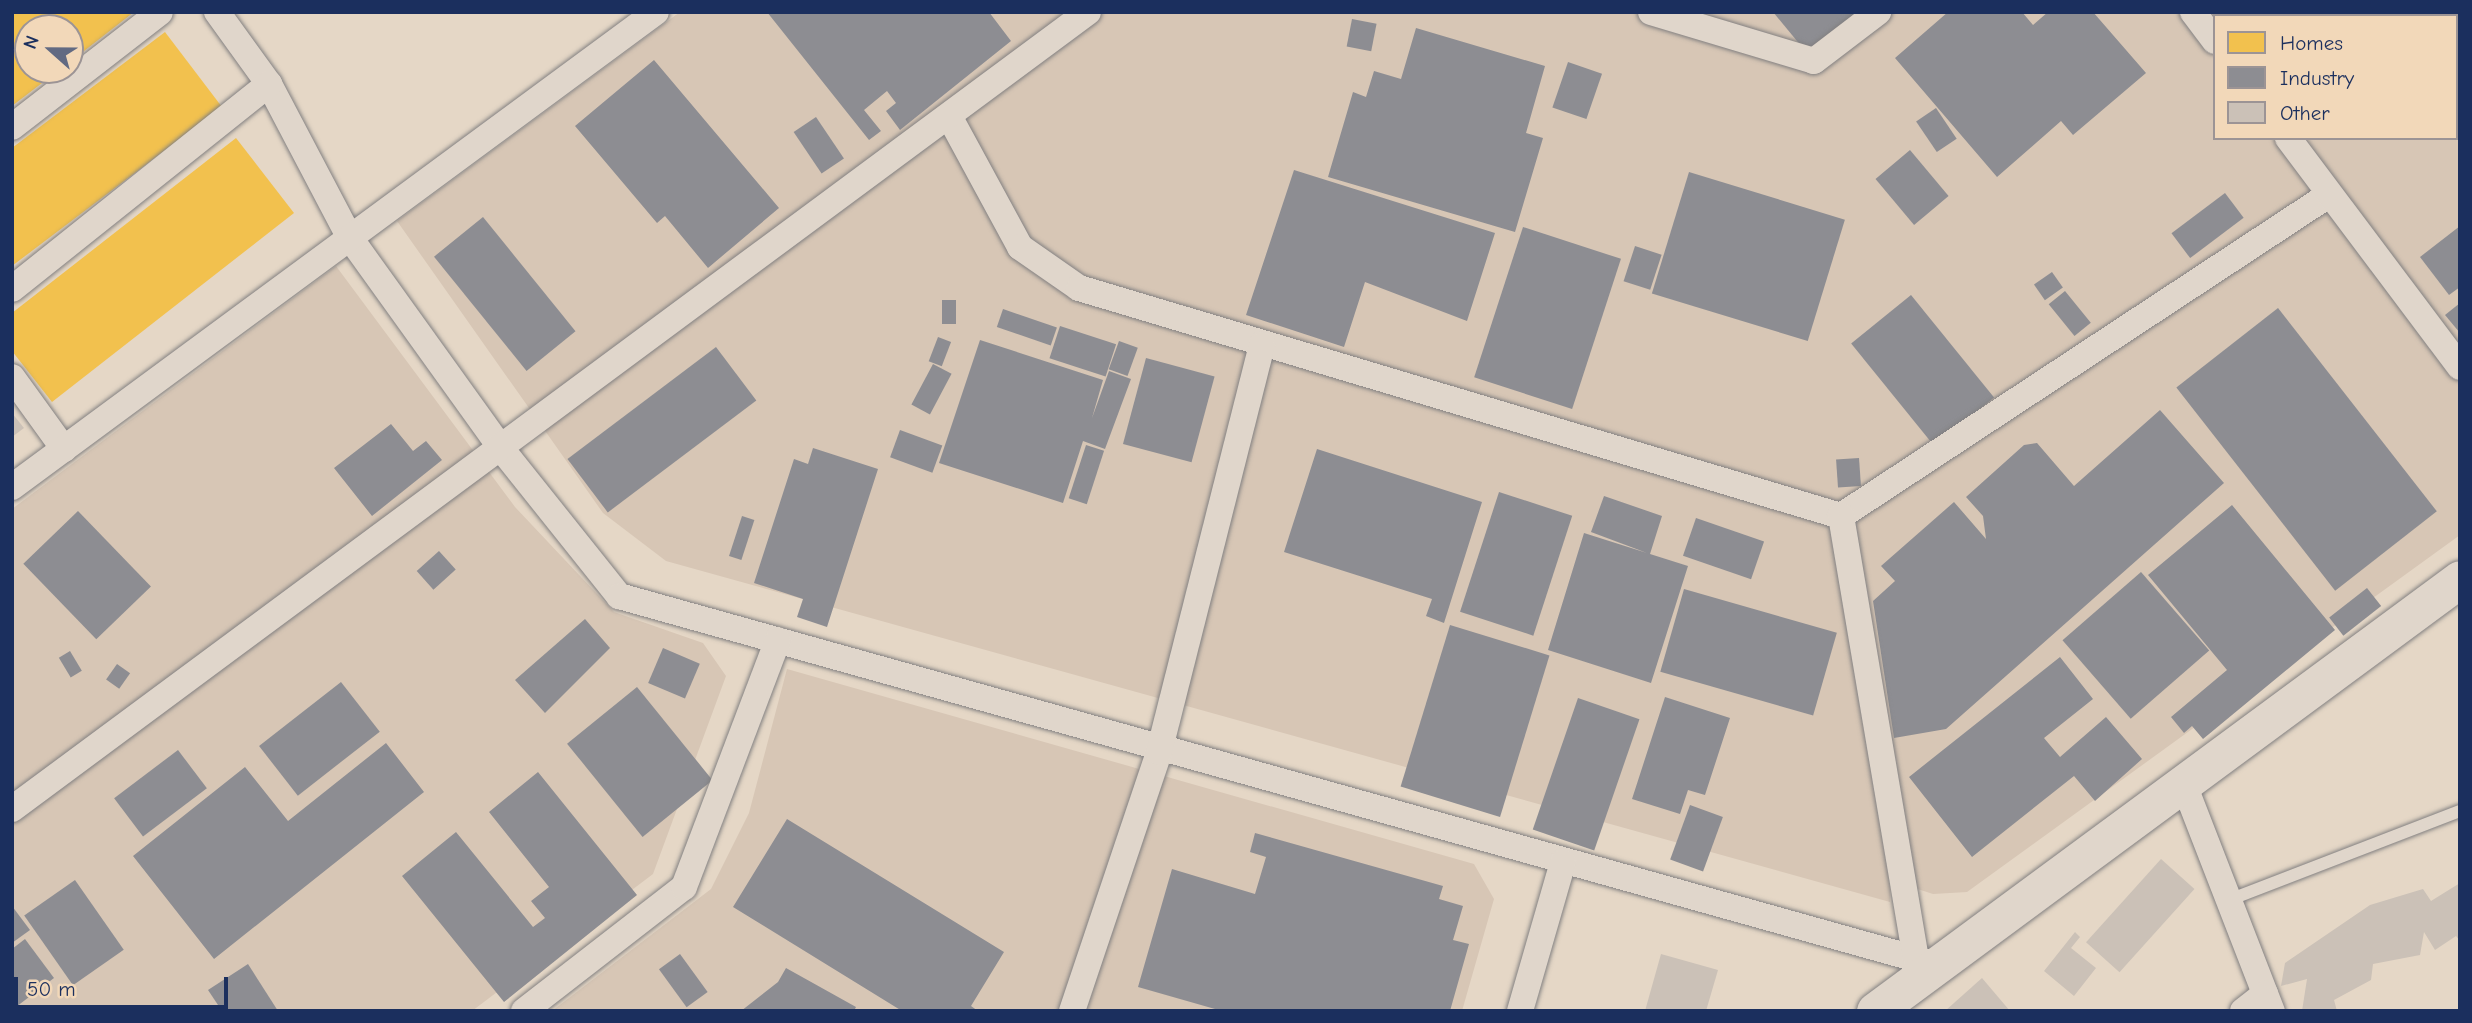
<!DOCTYPE html>
<style>
body{margin:0}
#map{position:relative;width:2472px;height:1023px;overflow:hidden;background:#e5d7c6;font-family:"Comic Neue",sans-serif}
div>[style]{position:absolute}
[style*='--x']{left:calc(var(--x)*1px);top:calc(var(--y)*1px);width:calc(var(--w)*1px);rotate:calc(var(--a)*1deg)}
.built>*{inset:0;background:#d7c6b5}
.homes>*{inset:0;background:#f2c14e}
.industry>*{inset:0;background:#8d8d92;transform-origin:0 0}
.building>*{inset:0;background:#cbc1b7;transform-origin:0 0}
.roads{filter:drop-shadow(0 0 2px #828081) drop-shadow(0 0 2px #828081)}
.lane>*{height:12px;margin:-6px;padding:0 6px;transform-origin:6px;border-radius:6px;background:#e0d6cb}
.street>*{height:26px;margin:-13px;padding:0 13px;transform-origin:13px;border-radius:13px;background:#e0d6cb}
.secondary>*{height:37px;margin:-18.5px;padding:0 18.5px;transform-origin:18.5px;border-radius:18.5px;background:#e0d6cb}
span{translate:-50% -50%;white-space:nowrap;text-align:center;line-height:1.15;-webkit-text-stroke:7px #f2d8b9;paint-order:stroke}
.frame{position:absolute;inset:0;border:14px solid #1b2f5e;pointer-events:none}
.legend{position:absolute;left:2213px;top:14px;width:245px;height:126px;box-sizing:border-box;background:#f2d8b9;border:2px solid #9c9495;margin:0;padding:9px 12px;list-style:none;font-size:21px;color:#1b2f5e}
.legend li{display:flex;align-items:center;gap:14px;height:35px}
.legend b{width:35px;border:2px solid #9c9495}
.north{position:absolute;left:14px;top:14px;width:70px;height:70px;box-sizing:border-box;background:#f2d8b9;border:2px solid #9c9495;border-radius:50%;rotate:291deg;font-size:19px;font-weight:700;line-height:28px;text-align:center;color:#1b2f5e}
.north::after{content:'';display:block;margin:auto;width:24px;height:32px;background:#626a82;clip-path:polygon(50% 0,100% 100%,50% 72%,0 100%)}
.scale{position:absolute;left:14px;top:977px;width:214px;height:32px;box-sizing:border-box;border:4px solid #1b2f5e;border-top:0;padding-left:9px;font-size:21px;line-height:24px;white-space:nowrap;color:#1b2f5e;-webkit-text-stroke:5px #f2d8b9;paint-order:stroke}
</style>
<div id="map">
<div class="built">
<div style="clip-path:polygon(680px 12px,2446px 12px,2215px 16px,2215px 138px,2456px 138px,2456px 26px,2460px 31px,2460px 535px,1967px 892px,1933px 894px,1890px 880px,1890px 902px,666px 561px,603px 513px,397px 221px)"></div>
<div style="clip-path:polygon(336px 266px,515px 507px,614px 612px,703px 643px,726px 676px,653px 874px,472px 1011px,12px 1011px,12px 509px)"></div>
<div style="clip-path:polygon(787px 669px,1474px 864px,1494px 899px,1462px 1011px,552px 1011px,711px 889px,749px 813px)"></div>
</div>
<div class="homes">
<div style="clip-path:polygon(12px 12px,134px 12px,70px 62px,70px 28px,28px 28px,28px 70px,59px 70px,12px 106px)"></div>
<div style="clip-path:polygon(165px 32px,222px 107px,12px 266px,12px 148px)"></div>
<div style="clip-path:polygon(236px 138px,294px 213px,52px 402px,12px 351px,12px 313px)"></div>
</div>
<div class="industry">
<div style="clip-path:polygon(767px 12px,989px 12px,1011px 41px,900px 130px,886px 111px,896px 103px,887px 91px,864px 110px,881px 131px,869px 140px)"></div>
<div style="clip-path:polygon(1773px 12px,1865px 12px,1811px 58px)"></div>
<div style="clip-path:polygon(1948px 12px,2022px 12px,2033px 25px,2048px 12px,2093px 12px,2146px 73px,2073px 135px,2061px 121px,1997px 177px,1895px 58px)"></div>
<div style="left:2305px;top:12px;width:116px;height:6px"></div>
<div style="left:1352px;top:19px;width:25px;height:28px;rotate:11deg"></div>
<div style="clip-path:polygon(1416px 28px,1545px 66px,1526px 133px,1543px 138px,1515px 232px,1328px 177px,1353px 92px,1366px 97px,1374px 71px,1401px 79px)"></div>
<div style="clip-path:polygon(654px 60px,779px 208px,708px 268px,665px 216px,657px 223px,575px 126px)"></div>
<div style="left:1568px;top:62px;width:36px;height:48px;rotate:19deg"></div>
<div style="left:1936px;top:108px;width:37px;height:24px;rotate:56deg"></div>
<div style="left:816px;top:117px;width:50px;height:27px;rotate:56deg"></div>
<div style="left:1910px;top:150px;width:60px;height:45px;rotate:50deg"></div>
<div style="clip-path:polygon(1294px 170px,1495px 233px,1467px 321px,1365px 282px,1344px 347px,1246px 315px)"></div>
<div style="left:1689px;top:172px;width:163px;height:127px;rotate:17deg"></div>
<div style="left:2225px;top:193px;width:31px;height:67px;rotate:53deg"></div>
<div style="left:483px;top:217px;width:147px;height:63px;rotate:51deg"></div>
<div style="clip-path:polygon(2460px 226px,2460px 287px,2449px 295px,2420px 257px)"></div>
<div style="left:1523px;top:227px;width:103px;height:158px;rotate:18deg"></div>
<div style="left:1635px;top:246px;width:28px;height:37px;rotate:18deg"></div>
<div style="left:2052px;top:272px;width:19px;height:22px;rotate:55deg"></div>
<div style="left:2065px;top:291px;width:41px;height:21px;rotate:51deg"></div>
<div style="left:1911px;top:295px;width:132px;height:77px;rotate:51deg"></div>
<div style="left:942px;top:300px;width:14px;height:24px"></div>
<div style="clip-path:polygon(2460px 303px,2460px 333px,2445px 315px)"></div>
<div style="left:2278px;top:308px;width:258px;height:129px;rotate:52deg"></div>
<div style="left:1003px;top:309px;width:57px;height:19px;rotate:19deg"></div>
<div style="left:1060px;top:326px;width:59px;height:34px;rotate:18deg"></div>
<div style="left:938px;top:337px;width:14px;height:26px;rotate:21deg"></div>
<div style="clip-path:polygon(980px 340px,1103px 380px,1092px 418px,1109px 371px,1131px 379px,1105px 449px,1083px 441px,1063px 503px,939px 463px)"></div>
<div style="left:1119px;top:341px;width:20px;height:30px;rotate:20deg"></div>
<div style="left:716px;top:347px;width:67px;height:186px;rotate:53deg"></div>
<div style="left:1146px;top:358px;width:71px;height:89px;rotate:15deg"></div>
<div style="left:933px;top:364px;width:21px;height:46px;rotate:28deg"></div>
<div style="clip-path:polygon(2160px 410px,2224px 483px,1946px 729px,1894px 738px,1873px 601px,1895px 581px,1881px 566px,1954px 502px,1986px 539px,1983px 516px,1966px 497px,2024px 445px,2037px 443px,2074px 486px)"></div>
<div style="clip-path:polygon(391px 424px,413px 451px,426px 441px,442px 460px,372px 516px,334px 468px)"></div>
<div style="left:900px;top:430px;width:45px;height:29px;rotate:20deg"></div>
<div style="left:1086px;top:445px;width:19px;height:56px;rotate:18deg"></div>
<div style="clip-path:polygon(813px 448px,878px 469px,827px 627px,797px 617px,803px 599px,754px 583px,794px 459px,808px 464px)"></div>
<div style="clip-path:polygon(1317px 449px,1482px 502px,1444px 623px,1426px 616px,1432px 599px,1284px 552px)"></div>
<div style="left:1859px;top:458px;width:28px;height:23px;rotate:86deg"></div>
<div style="left:1499px;top:492px;width:77px;height:126px;rotate:18deg"></div>
<div style="clip-path:polygon(1604px 496px,1662px 516px,1650px 554px,1688px 566px,1651px 683px,1548px 650px,1584px 533px,1647px 553px,1591px 532px)"></div>
<div style="clip-path:polygon(2232px 505px,2335px 630px,2203px 739px,2192px 726px,2184px 733px,2171px 717px,2227px 670px,2148px 575px)"></div>
<div style="left:78px;top:511px;width:105px;height:76px;rotate:46deg"></div>
<div style="left:742px;top:516px;width:13px;height:42px;rotate:18deg"></div>
<div style="left:1696px;top:518px;width:72px;height:40px;rotate:19deg"></div>
<div style="left:439px;top:551px;width:25px;height:30px;rotate:48deg"></div>
<div style="left:2141px;top:572px;width:104px;height:104px;rotate:49deg"></div>
<div style="left:2367px;top:588px;width:23px;height:48px;rotate:52deg"></div>
<div style="left:1684px;top:589px;width:159px;height:86px;rotate:16deg"></div>
<div style="clip-path:polygon(585px 619px,610px 648px,545px 713px,515px 680px)"></div>
<div style="left:1450px;top:625px;width:104px;height:169px;rotate:17deg"></div>
<div style="left:663px;top:648px;width:40px;height:38px;rotate:23deg"></div>
<div style="left:70px;top:651px;width:23px;height:13px;rotate:59deg"></div>
<div style="clip-path:polygon(2060px 657px,2093px 699px,2044px 738px,2060px 757px,2106px 717px,2142px 759px,2095px 801px,2074px 776px,1972px 857px,1909px 777px)"></div>
<div style="left:117px;top:664px;width:16px;height:19px;rotate:35deg"></div>
<div style="left:341px;top:682px;width:63px;height:104px;rotate:52deg"></div>
<div style="left:637px;top:687px;width:120px;height:90px;rotate:51deg"></div>
<div style="clip-path:polygon(1665px 697px,1730px 718px,1705px 795px,1688px 790px,1680px 814px,1632px 799px)"></div>
<div style="left:1578px;top:698px;width:65px;height:139px;rotate:19deg"></div>
<div style="clip-path:polygon(386px 743px,424px 792px,214px 959px,133px 856px,245px 767px,288px 821px)"></div>
<div style="left:178px;top:750px;width:48px;height:80px;rotate:53deg"></div>
<div style="clip-path:polygon(538px 772px,637px 895px,504px 1002px,402px 876px,456px 832px,533px 927px,545px 918px,531px 901px,549px 887px,489px 812px)"></div>
<div style="left:1690px;top:805px;width:35px;height:58px;rotate:20deg"></div>
<div style="clip-path:polygon(787px 819px,1004px 952px,971px 1006px,978px 1011px,902px 1011px,733px 907px)"></div>
<div style="clip-path:polygon(1255px 833px,1443px 886px,1439px 899px,1463px 906px,1453px 940px,1469px 944px,1450px 1011px,1222px 1011px,1138px 987px,1172px 869px,1255px 894px,1266px 857px,1250px 852px)"></div>
<div style="left:75px;top:880px;width:85px;height:62px;rotate:55deg"></div>
<div style="clip-path:polygon(12px 906px,30px 930px,12px 943px)"></div>
<div style="clip-path:polygon(25px 939px,54px 978px,12px 1010px,12px 949px)"></div>
<div style="left:680px;top:954px;width:47px;height:26px;rotate:54deg"></div>
<div style="clip-path:polygon(248px 964px,278px 1011px,222px 1011px,208px 990px)"></div>
<div style="clip-path:polygon(786px 968px,856px 1007px,854px 1011px,741px 1011px,778px 982px)"></div>
</div>
<div class="building">
<div style="clip-path:polygon(12px 413px,24px 428px,12px 437px)"></div>
<div style="left:2161px;top:859px;width:45px;height:112px;rotate:42deg"></div>
<div style="clip-path:polygon(2460px 883px,2460px 941px,2456px 936px,2435px 950px,2424px 932px,2420px 955px,2373px 964px,2371px 980px,2334px 1000px,2337px 1011px,2302px 1011px,2307px 979px,2281px 986px,2285px 963px,2370px 905px,2423px 889px,2431px 901px)"></div>
<div style="clip-path:polygon(2075px 932px,2080px 937px,2071px 948px,2096px 968px,2074px 996px,2044px 971px)"></div>
<div style="clip-path:polygon(1661px 954px,1718px 970px,1706px 1011px,1645px 1011px)"></div>
<div style="clip-path:polygon(1982px 978px,2010px 1011px,1945px 1011px)"></div>
</div>
<div class="roads">
<div class="lane">
<div style="--x:2229;--y:900;--w:248;--a:-21.1"></div>
</div>
<div class="street">
<div style="--x:217;--y:12;--w:89;--a:54.2"></div>
<div style="--x:269;--y:84;--w:174;--a:62.3"></div>
<div style="--x:350;--y:238;--w:257;--a:54.3"></div>
<div style="--x:500;--y:447;--w:191;--a:51.4"></div>
<div style="--x:619;--y:596;--w:1370;--a:15.63"></div>
<div style="--x:1651;--y:12;--w:170;--a:16.7"></div>
<div style="--x:1814;--y:61;--w:81;--a:-37.4"></div>
<div style="--x:2193;--y:12;--w:36;--a:53"></div>
<div style="--x:949;--y:116;--w:149;--a:61.5"></div>
<div style="--x:1020;--y:247;--w:72;--a:34.8"></div>
<div style="--x:1079;--y:288;--w:795;--a:16.66"></div>
<div style="--x:1841;--y:516;--w:585;--a:-33.36"></div>
<div style="--x:12;--y:127;--w:187;--a:-37.8"></div>
<div style="--x:2288;--y:138;--w:286;--a:53.1"></div>
<div style="--x:12;--y:289;--w:329;--a:-38.6"></div>
<div style="--x:12;--y:377;--w:89;--a:54.2"></div>
<div style="--x:12;--y:487;--w:800;--a:-36.41"></div>
<div style="--x:1841;--y:516;--w:449;--a:80.4"></div>
<div style="--x:2183;--y:782;--w:246;--a:68.8"></div>
<div style="--x:12;--y:809;--w:1339;--a:-36.53"></div>
<div style="--x:524;--y:1011;--w:202;--a:-37.8"></div>
<div style="--x:684;--y:887;--w:264;--a:-69.2"></div>
<div style="--x:1072;--y:1011;--w:273;--a:-71.4"></div>
<div style="--x:1159;--y:752;--w:420;--a:-75.8"></div>
<div style="--x:1520;--y:1011;--w:155;--a:-73.9"></div>
<div style="--x:2243;--y:1011;--w:28;--a:-38"></div>
</div>
<div class="secondary">
<div style="--x:1875;--y:1011;--w:727;--a:-36.44"></div>
</div>
</div>
<div class="frame"></div>
<ul class="legend">
<li><b style="height:19px;background:#f2c14e"></b>Homes</li>
<li><b style="height:19px;background:#8d8d92"></b>Industry</li>
<li><b style="height:19px;background:#cbc1b7"></b>Other</li>
</ul>
<div class="north">N</div>
<div class="scale">50 m</div>
</div>
